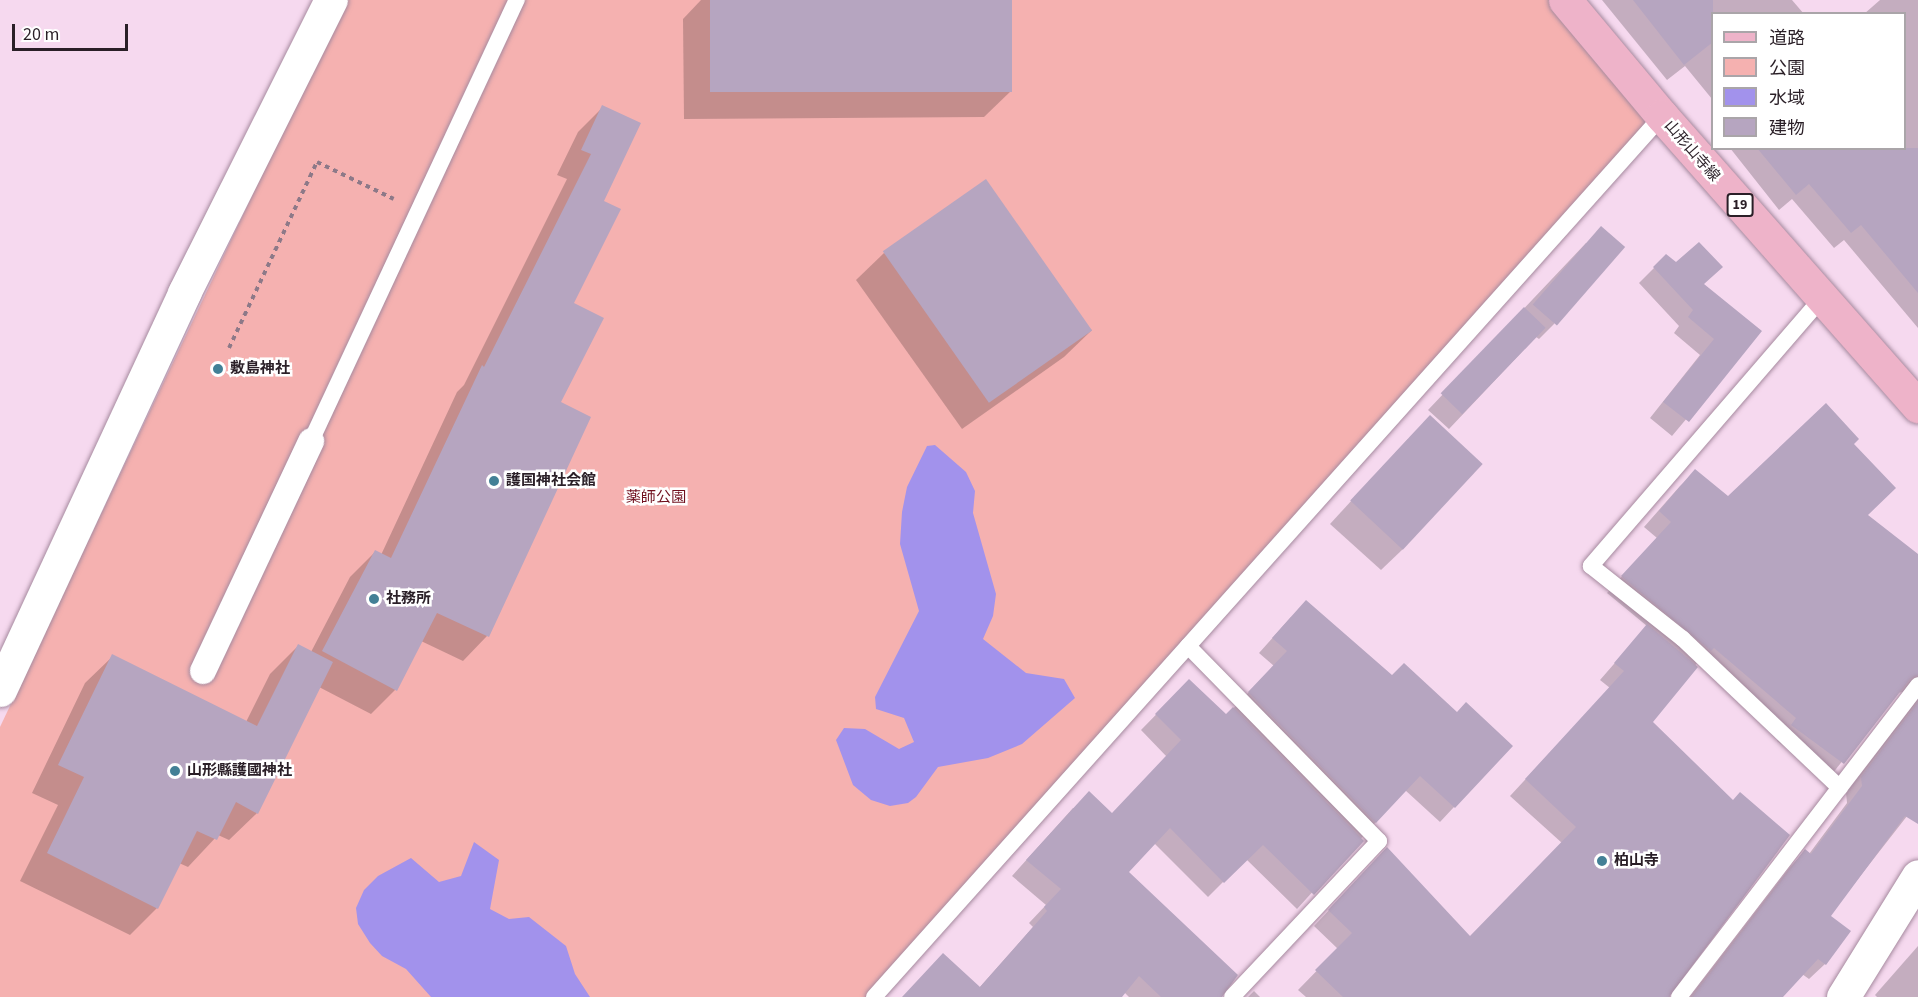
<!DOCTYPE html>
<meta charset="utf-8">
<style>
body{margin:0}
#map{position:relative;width:1918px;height:997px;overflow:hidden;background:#f6d9ef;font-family:"Source Sans 3","Noto Sans JP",sans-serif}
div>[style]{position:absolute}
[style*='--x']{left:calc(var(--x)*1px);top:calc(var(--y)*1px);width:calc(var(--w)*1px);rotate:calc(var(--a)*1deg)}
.green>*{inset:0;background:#f5b1b0}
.water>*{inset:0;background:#a292ec}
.shadow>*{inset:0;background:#0003}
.building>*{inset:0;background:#b6a5c0;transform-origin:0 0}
.path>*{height:4px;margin-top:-2px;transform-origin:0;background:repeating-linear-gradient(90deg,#8d7988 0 4.5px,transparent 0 9px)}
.roads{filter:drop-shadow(0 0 2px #a68a9f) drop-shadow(0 0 2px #a68a9f)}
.service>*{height:16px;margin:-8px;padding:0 8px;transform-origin:8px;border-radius:8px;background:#fff}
.pedestrian>*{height:26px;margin:-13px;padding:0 13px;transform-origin:13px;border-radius:13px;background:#fff}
.minor>*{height:33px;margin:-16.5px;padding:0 16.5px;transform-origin:16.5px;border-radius:16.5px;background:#fff}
.primary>*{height:33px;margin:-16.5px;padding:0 16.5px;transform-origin:16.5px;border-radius:16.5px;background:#eeb3c9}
.dots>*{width:16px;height:16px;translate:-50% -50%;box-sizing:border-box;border:3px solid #fff;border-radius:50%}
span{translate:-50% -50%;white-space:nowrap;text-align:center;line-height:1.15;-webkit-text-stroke:5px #fff;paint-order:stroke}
.shield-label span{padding:2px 4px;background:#fff;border:2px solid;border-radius:4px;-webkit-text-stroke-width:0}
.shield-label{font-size:14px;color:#2a1f27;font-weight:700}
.street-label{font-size:15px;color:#2a1f27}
.poi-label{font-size:15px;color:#2a1f27;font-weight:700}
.left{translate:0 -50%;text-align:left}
.park-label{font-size:15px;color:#71111f}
.legend{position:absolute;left:1711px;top:12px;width:195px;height:138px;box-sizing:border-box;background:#fff;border:2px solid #aaa5a9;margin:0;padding:8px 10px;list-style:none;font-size:18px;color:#2a1f27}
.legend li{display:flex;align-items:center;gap:12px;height:30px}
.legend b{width:30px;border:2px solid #aaa5a9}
.scale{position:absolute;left:12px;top:24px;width:116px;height:27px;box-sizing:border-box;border:3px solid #2a1f27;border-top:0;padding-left:8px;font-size:18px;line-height:21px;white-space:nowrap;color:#2a1f27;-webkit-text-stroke:4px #fff;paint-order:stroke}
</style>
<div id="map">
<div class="green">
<div style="clip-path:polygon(345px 0,1565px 0,1662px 116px,874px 997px,0 997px,0 727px)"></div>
</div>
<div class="water">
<div style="clip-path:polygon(935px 445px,966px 472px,975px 491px,973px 513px,996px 594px,993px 616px,983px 639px,1026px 673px,1064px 679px,1075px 698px,1022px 744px,988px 758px,938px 767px,916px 797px,908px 803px,890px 806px,871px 800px,853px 785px,836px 740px,844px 728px,865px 729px,899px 749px,914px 742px,904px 718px,876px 709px,875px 697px,919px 611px,900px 544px,902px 512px,907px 487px,927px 446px)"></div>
<div style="clip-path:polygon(474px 842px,499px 860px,490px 909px,509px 919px,529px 917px,566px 946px,575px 974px,590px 997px,431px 997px,406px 969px,382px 956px,370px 943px,358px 924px,356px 908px,364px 890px,378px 876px,411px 858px,439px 882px,461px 876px)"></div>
</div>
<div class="shadow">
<div style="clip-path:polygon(701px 0,1010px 0,1012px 90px,984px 117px,684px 119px,683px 19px)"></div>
<div style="clip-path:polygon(1602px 0,1792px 0,1804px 14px,1712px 14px,1712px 99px,1685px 66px,1667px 80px)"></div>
<div style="clip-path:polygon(1880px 0,1918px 0,1918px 328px,1844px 240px,1834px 248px,1792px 199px,1779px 210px,1730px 148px,1904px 148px,1904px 14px,1864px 14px)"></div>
<div style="clip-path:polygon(603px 107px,602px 202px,572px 304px,559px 403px,487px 636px,463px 661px,421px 641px,395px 690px,371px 714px,319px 687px,257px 813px,229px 840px,218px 835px,188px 867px,179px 863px,157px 908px,130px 935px,20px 881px,58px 805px,32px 793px,85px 683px,113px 656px,246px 722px,270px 674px,298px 646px,311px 652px,350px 577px,375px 552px,381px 555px,457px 392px,464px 385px,567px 179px,557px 175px,578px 132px)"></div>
<div style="clip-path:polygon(1586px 243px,1623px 247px,1554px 324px,1539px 339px,1536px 337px,1449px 429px,1428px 410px)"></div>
<div style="clip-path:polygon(884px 253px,1092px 330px,1064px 357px,962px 429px,856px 280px)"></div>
<div style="clip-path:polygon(1666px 256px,1760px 331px,1672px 436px,1650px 418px,1700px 355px,1674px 333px,1679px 326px,1639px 283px)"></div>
<div style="clip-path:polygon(1408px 439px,1403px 549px,1381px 570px,1330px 524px)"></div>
<div style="clip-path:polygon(1852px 444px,1866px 515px,1918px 556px,1918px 802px,1829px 916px,1825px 964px,1809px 979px,1802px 974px,1781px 997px,1690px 997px,1790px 867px,1805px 851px,1809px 854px,1847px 803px,1846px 793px,1914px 704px,1908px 691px,1897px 693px,1828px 779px,1777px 741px,1781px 734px,1697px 663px,1651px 722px,1670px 997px,1306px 997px,1298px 990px,1338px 949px,1314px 926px,1372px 865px,1470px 938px,1562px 843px,1510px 796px,1610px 688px,1600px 680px,1647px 626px,1607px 593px,1657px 538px,1644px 527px,1680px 486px,1696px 471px,1728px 498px)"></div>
<div style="clip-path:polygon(1291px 617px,1511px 746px,1440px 822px,1405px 790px,1297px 909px,1246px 859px,1208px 897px,1154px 843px,1127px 872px,1221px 997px,1129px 997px,1124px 992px,1120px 997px,903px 997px,979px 988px,1033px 927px,1029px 923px,1046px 905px,1012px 876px,1073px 808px,1112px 815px,1167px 757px,1141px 730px,1189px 681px,1226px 716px,1274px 666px,1259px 653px)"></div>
<div style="clip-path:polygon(1918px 946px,1918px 997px,1877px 997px,1875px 995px)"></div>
<div style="clip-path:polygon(1254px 991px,1260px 997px,1248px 997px)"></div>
</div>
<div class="building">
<div style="left:710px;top:0;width:302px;height:92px"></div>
<div style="clip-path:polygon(1633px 0,1713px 0,1713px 42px,1684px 65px)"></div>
<div style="clip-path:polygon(602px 105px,641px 123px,604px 201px,621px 209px,574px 303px,604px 318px,561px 402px,591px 417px,489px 637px,437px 613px,397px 691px,322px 651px,375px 550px,391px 558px,482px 365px,484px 367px,591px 154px,581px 150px)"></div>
<div style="clip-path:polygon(1757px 148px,1918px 148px,1918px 293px,1861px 225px,1851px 233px,1809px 184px,1796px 195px)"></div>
<div style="left:986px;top:179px;width:185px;height:126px;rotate:55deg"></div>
<div style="left:1601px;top:226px;width:32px;height:104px;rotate:41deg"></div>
<div style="clip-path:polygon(1699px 242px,1723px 267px,1704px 284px,1762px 331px,1689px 422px,1663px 402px,1714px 339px,1688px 317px,1693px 310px,1653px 267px,1666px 254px,1676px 262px)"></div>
<div style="left:1524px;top:307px;width:30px;height:120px;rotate:44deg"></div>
<div style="clip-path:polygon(1826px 403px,1859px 439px,1854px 444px,1896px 488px,1868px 515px,1918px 554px,1918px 675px,1910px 679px,1844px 764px,1791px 725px,1796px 718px,1714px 648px,1711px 651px,1621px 576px,1671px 522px,1659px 511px,1695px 469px,1728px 496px)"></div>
<div style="left:1430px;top:415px;width:72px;height:117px;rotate:43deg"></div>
<div style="clip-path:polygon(1306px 600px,1392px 675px,1404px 663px,1457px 712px,1466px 702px,1513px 746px,1455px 808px,1420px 776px,1376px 823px,1248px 692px,1287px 651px,1272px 638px)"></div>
<div style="clip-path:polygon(1647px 624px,1698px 667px,1653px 722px,1733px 800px,1740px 792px,1790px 835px,1669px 997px,1343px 997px,1315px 970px,1352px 933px,1328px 910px,1387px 847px,1470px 936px,1576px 827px,1525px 779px,1624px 671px,1614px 663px)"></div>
<div style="clip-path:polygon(298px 644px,333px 662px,258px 814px,236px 802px,217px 840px,197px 831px,158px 909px,47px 853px,84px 777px,58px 765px,112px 654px,257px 726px)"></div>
<div style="clip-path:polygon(1189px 679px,1226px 714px,1233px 707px,1364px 841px,1314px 895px,1263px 845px,1224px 883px,1170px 828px,1129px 872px,1238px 975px,1222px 997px,1161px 997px,1139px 976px,1122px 997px,902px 997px,943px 953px,980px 987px,1047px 911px,1044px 907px,1061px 889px,1026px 860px,1089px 791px,1112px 813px,1181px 740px,1155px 714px)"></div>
<div style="clip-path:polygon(1918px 702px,1918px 824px,1905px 816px,1831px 916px,1851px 931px,1826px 965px,1818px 959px,1783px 997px,1692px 997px,1805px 849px,1811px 854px,1862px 786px,1861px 777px)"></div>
</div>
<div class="path">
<div style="--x:229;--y:348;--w:206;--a:-64.7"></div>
<div style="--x:317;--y:162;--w:85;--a:25.7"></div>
</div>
<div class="roads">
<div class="service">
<div style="--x:1822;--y:298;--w:354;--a:130.8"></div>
<div style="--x:1591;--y:566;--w:117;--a:38.4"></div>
<div style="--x:1683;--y:639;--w:216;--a:43.5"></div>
<div style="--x:311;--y:441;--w:487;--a:-65"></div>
<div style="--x:1188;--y:646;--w:273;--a:45.6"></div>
<div style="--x:1379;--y:841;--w:214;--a:133.3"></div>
<div style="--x:874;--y:997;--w:1182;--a:-48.19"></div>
<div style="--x:1679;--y:997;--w:393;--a:-52.5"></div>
</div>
<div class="pedestrian">
<div style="--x:203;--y:671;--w:254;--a:-64.8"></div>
</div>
<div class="minor">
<div style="--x:0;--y:690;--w:438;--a:-65.1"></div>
<div style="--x:184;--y:293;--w:328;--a:-63.4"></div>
<div style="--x:1843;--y:997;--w:142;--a:-58.2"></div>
</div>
<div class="primary">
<div style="--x:1565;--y:0;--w:151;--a:50.1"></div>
<div style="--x:1662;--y:116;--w:387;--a:48.6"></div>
</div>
</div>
<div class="dots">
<div style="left:218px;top:369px;background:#438096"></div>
<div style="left:494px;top:481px;background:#438096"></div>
<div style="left:374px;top:599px;background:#438096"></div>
<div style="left:175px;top:771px;background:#438096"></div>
<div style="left:1602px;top:861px;background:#438096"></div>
</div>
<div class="shield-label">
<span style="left:1740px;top:205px">19</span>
</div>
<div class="street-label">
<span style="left:1692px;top:151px;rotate:49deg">山形山寺線</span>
</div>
<div class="poi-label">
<span class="left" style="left:230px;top:369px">敷島神社</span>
<span class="left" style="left:506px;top:481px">護国神社会館</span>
<span class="left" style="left:386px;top:599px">社務所</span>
<span class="left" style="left:187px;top:771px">山形縣護國神社</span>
<span class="left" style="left:1614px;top:861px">柏山寺</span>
</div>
<div class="park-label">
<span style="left:656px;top:498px">薬師公園</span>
</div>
<ul class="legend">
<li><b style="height:8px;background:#eeb3c9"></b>道路</li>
<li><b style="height:16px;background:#f5b1b0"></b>公園</li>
<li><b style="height:16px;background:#a292ec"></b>水域</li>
<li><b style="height:16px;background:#b6a5c0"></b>建物</li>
</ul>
<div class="scale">20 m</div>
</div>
